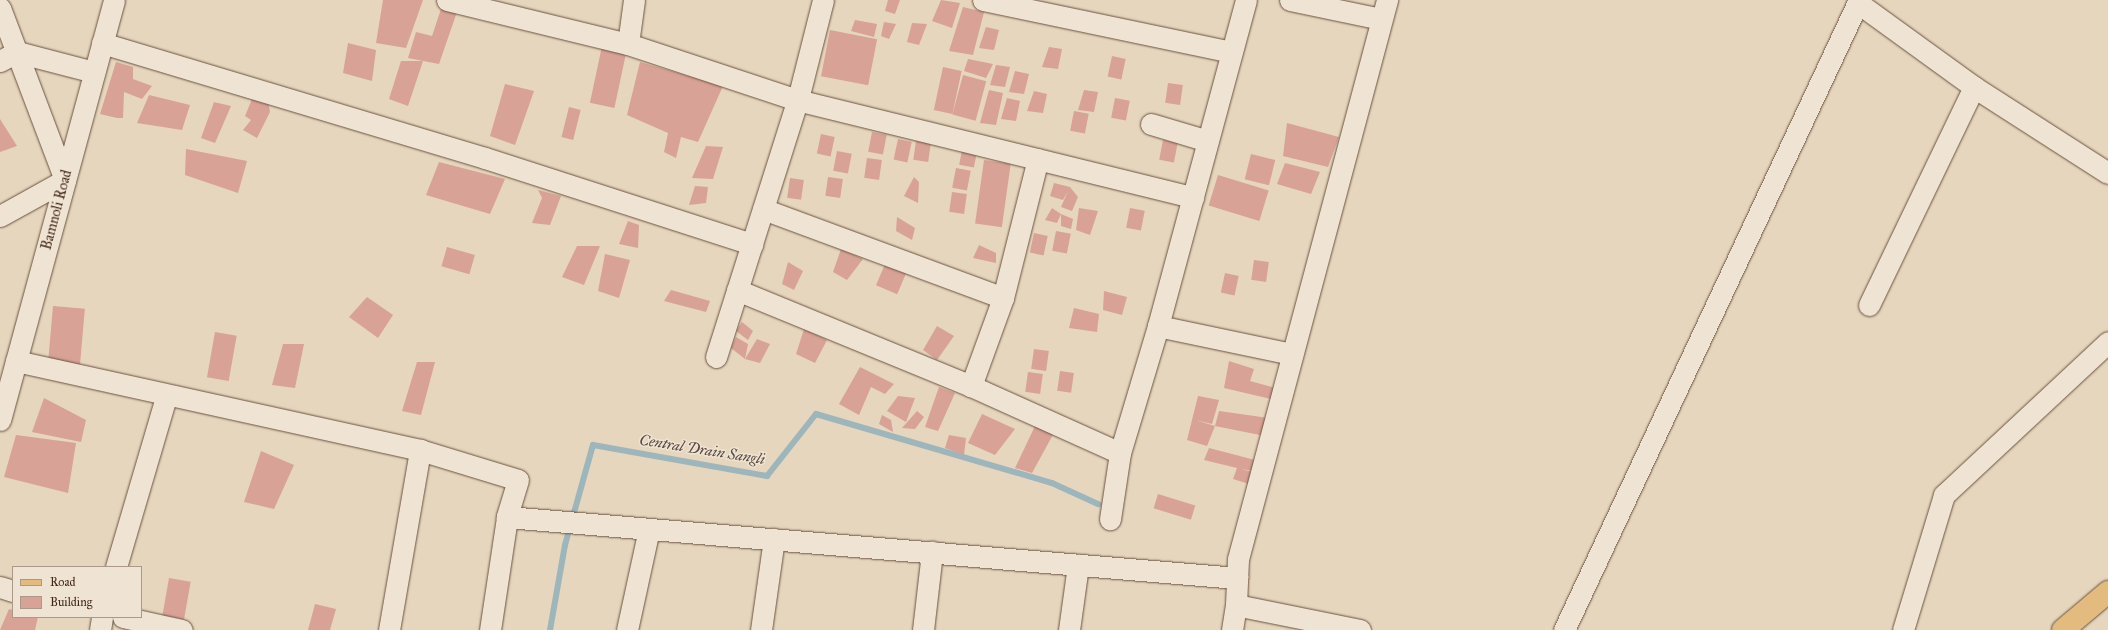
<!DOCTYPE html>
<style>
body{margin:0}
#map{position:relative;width:2108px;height:630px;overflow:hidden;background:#e6d6bd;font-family:"IM FELL Great Primer",serif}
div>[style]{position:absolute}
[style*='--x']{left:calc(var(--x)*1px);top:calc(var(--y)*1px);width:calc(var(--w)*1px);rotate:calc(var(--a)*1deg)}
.stream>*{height:6px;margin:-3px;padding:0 3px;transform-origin:3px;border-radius:3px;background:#9cb6bc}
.building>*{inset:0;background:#d8a296;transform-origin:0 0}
.roads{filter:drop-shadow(0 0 1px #6b513f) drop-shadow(0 0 1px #6b513f)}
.minor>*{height:21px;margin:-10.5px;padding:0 10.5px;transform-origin:10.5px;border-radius:10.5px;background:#efe4d4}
.primary>*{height:22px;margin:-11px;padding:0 11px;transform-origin:11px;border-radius:11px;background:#e3bb7e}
span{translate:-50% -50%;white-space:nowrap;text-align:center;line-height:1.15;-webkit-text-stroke:3px #efe4d4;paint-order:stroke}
.street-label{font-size:14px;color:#422515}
.water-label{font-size:15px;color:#58493f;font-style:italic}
.legend{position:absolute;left:12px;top:566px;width:130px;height:52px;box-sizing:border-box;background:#efe4d4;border:1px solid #aa9888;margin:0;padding:5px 7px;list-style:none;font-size:12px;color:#422515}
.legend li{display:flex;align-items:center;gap:8px;height:20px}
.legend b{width:20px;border:1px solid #aa9888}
</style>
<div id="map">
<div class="stream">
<div style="--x:550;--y:630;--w:86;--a:-80"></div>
<div style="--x:565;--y:545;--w:104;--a:-74.4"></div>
<div style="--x:593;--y:445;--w:177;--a:10.1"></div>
<div style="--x:767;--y:476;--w:79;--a:-51.7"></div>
<div style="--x:816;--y:414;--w:246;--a:16.3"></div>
<div style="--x:1052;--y:483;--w:51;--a:24.5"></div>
</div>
<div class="building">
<div style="clip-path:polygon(383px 0,423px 0,406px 48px,376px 43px)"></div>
<div style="clip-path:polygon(444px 0,458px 9px,439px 64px,408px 58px,416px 32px,432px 36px)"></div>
<div style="clip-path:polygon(888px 0,900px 0,895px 14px,885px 11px)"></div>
<div style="clip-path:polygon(941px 0,960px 3px,952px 28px,932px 21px)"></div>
<div style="clip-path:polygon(963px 7px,984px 12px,973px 55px,949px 51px)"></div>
<div style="clip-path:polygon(855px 20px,877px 24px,874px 37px,851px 31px)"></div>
<div style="clip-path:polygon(884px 22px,896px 24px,889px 39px,881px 36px)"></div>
<div style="clip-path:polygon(912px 23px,927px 24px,919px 45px,907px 42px)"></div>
<div style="clip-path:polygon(986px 27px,999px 30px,994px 50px,979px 48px)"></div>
<div style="left:830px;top:30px;width:48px;height:47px;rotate:11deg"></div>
<div style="clip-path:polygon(348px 43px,376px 50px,372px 81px,343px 73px)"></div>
<div style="left:602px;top:46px;width:25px;height:58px;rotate:12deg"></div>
<div style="clip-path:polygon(1049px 47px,1062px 49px,1058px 69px,1042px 67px)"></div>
<div style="left:1112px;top:56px;width:14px;height:21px;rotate:12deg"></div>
<div style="clip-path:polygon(968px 59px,993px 64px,986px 78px,964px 71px)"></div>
<div style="clip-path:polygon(401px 61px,423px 61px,408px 106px,389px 99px)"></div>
<div style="clip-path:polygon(116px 62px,133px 67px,133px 79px,152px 86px,142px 99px,124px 92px,123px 118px,117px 118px,100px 114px)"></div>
<div style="clip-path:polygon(640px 62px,723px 86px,698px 142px,681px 137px,676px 158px,664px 152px,668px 133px,627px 115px)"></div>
<div style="clip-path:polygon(996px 65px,1010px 67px,1005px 87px,990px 85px)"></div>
<div style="left:943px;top:67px;width:19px;height:44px;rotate:12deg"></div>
<div style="clip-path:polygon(1015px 71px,1029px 74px,1024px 94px,1009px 92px)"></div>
<div style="left:963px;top:75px;width:24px;height:41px;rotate:15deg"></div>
<div style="left:1168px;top:83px;width:15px;height:20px;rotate:8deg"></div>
<div style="clip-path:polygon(505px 84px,534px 91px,515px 145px,490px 136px)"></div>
<div style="clip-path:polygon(989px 90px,1003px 93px,996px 125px,980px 123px)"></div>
<div style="clip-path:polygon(1084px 90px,1098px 92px,1094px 112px,1078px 110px)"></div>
<div style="clip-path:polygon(1034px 91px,1047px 94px,1043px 113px,1027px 111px)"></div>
<div style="clip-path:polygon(149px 95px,190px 105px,182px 130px,137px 123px)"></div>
<div style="clip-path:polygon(1007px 98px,1020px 101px,1016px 121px,1001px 119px)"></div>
<div style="left:1115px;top:98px;width:15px;height:20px;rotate:11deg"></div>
<div style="clip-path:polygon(252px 99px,268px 100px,270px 112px,257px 138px,243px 130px,251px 120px,245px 116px)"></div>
<div style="clip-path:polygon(214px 102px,231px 106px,215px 143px,201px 138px)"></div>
<div style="left:569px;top:107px;width:12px;height:31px;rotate:14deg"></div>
<div style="left:1074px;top:111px;width:15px;height:20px;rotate:11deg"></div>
<div style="clip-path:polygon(0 119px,17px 146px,0 152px)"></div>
<div style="clip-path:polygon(1287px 123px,1339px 137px,1328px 167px,1283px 156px)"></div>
<div style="left:872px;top:132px;width:15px;height:20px;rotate:11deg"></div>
<div style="left:821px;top:134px;width:14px;height:20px;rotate:12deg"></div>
<div style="left:898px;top:139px;width:14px;height:21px;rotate:12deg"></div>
<div style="left:1163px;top:140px;width:15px;height:20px;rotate:11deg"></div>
<div style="left:916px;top:141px;width:15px;height:19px;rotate:8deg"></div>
<div style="left:963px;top:145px;width:15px;height:20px;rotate:11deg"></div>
<div style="clip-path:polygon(706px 146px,723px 147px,713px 179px,692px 178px)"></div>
<div style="clip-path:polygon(186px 149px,247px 161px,238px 193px,185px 175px)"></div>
<div style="left:837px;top:151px;width:15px;height:20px;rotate:11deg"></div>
<div style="left:1251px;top:154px;width:25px;height:26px;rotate:14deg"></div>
<div style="left:867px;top:158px;width:15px;height:20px;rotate:8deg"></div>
<div style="left:984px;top:160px;width:27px;height:64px;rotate:8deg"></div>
<div style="clip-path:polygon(439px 162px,505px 179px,490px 214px,426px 195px)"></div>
<div style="clip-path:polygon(1285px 163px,1320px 172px,1311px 194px,1277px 184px)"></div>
<div style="left:956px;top:168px;width:15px;height:20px;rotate:11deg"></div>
<div style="left:1218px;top:175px;width:53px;height:32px;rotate:17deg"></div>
<div style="left:828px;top:177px;width:15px;height:19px;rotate:8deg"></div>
<div style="clip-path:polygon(914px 177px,919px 182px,918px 203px,904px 196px)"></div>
<div style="left:790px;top:178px;width:14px;height:20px;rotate:8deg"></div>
<div style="clip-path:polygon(1054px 183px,1070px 187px,1078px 197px,1072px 211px,1061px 207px,1068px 191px,1063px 200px,1050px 196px)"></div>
<div style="clip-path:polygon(695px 186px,708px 187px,706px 203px,689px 205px)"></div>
<div style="clip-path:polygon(538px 190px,561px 196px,550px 225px,532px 223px,542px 198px)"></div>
<div style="left:952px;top:192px;width:15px;height:20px;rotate:8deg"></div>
<div style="clip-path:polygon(1052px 208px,1061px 214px,1057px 223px,1045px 220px)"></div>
<div style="clip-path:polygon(1079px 208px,1098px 211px,1090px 235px,1076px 230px)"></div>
<div style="left:1130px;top:208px;width:15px;height:20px;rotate:11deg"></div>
<div style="clip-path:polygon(1061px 214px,1073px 219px,1071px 229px,1061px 226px)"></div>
<div style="clip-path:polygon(897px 217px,915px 228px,912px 240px,896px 231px)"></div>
<div style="clip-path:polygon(628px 221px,639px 225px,638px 248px,619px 244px)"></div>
<div style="left:1056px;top:231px;width:15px;height:20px;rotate:11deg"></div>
<div style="left:1034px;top:233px;width:14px;height:20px;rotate:12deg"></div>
<div style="clip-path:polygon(979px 245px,996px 253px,996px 263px,973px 258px)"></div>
<div style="clip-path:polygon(577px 246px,600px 246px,584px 285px,562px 277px)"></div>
<div style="left:447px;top:247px;width:29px;height:20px;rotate:16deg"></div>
<div style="clip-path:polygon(841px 249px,863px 259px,847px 280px,833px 272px)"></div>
<div style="clip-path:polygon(605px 254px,630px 260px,619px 298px,598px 291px)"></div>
<div style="left:1254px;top:260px;width:15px;height:20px;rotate:8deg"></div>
<div style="clip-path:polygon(788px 262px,803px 271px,794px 290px,782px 284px)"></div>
<div style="left:885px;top:264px;width:23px;height:23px;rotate:23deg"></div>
<div style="left:1225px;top:273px;width:14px;height:20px;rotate:12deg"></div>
<div style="clip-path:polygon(671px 290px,710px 301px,706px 312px,664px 301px)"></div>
<div style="clip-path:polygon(1104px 291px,1127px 297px,1122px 315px,1103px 310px)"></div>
<div style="clip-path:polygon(367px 297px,393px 315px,378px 338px,349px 317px)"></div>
<div style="left:53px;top:306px;width:32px;height:57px;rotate:5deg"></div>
<div style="clip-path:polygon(1074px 308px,1099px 314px,1097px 332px,1069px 328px)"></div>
<div style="clip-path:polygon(742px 322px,753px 331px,748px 340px,736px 331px)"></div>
<div style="clip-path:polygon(937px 326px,954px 336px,937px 360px,923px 350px)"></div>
<div style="clip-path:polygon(804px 329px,827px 340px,815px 363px,796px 354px)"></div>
<div style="left:215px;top:332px;width:22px;height:46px;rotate:10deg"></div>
<div style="clip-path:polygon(736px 337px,748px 344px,745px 359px,731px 348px)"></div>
<div style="clip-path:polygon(757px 339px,770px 344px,760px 363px,745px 359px)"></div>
<div style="clip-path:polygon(283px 344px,304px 344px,295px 388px,272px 385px)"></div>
<div style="left:1034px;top:349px;width:15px;height:20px;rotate:8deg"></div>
<div style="clip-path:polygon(1229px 361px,1254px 369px,1250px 381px,1276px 388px,1271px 399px,1224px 388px)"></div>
<div style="clip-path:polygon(417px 362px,435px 362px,421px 415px,402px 411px)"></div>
<div style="clip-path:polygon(860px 367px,894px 384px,885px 394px,871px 387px,859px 415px,839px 404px)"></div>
<div style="left:1060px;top:371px;width:14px;height:20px;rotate:8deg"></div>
<div style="left:1028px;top:372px;width:15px;height:20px;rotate:8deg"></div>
<div style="clip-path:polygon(939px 387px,955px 393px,938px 431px,925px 427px)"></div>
<div style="clip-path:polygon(898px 396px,915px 398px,906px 422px,887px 411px)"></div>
<div style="clip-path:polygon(1198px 396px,1219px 400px,1212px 424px,1195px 420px,1215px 426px,1207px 446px,1187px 440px)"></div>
<div style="clip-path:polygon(44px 398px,86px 420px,81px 442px,32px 432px)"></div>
<div style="clip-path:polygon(917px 411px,924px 417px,915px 429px,902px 428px)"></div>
<div style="clip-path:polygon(1219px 411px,1275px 419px,1270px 437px,1215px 426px)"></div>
<div style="clip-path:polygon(982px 414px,1015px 429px,995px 455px,968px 443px)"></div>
<div style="clip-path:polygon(882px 415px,891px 420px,893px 432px,879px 424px)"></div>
<div style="clip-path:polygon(1035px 426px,1055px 431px,1032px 473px,1015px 468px)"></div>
<div style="clip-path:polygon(16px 435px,76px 443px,68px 493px,4px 477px)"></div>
<div style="clip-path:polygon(949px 435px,966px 438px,964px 455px,945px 448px)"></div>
<div style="clip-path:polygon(1209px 448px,1255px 460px,1254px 471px,1241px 469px,1257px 473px,1252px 485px,1233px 479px,1237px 468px,1204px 460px)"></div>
<div style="clip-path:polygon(261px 451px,294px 465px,274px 509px,244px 502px)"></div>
<div style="left:1158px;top:494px;width:39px;height:15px;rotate:17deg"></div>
<div style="left:169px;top:578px;width:22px;height:38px;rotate:10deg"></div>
<div style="clip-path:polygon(315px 604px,336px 609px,330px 630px,308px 630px)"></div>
<div style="clip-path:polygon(9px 609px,13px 610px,13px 617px,38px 617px,35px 630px,0 630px)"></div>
</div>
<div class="roads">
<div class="minor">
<div style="--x:447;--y:0;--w:186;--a:13.7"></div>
<div style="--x:634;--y:0;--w:44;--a:97.8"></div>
<div style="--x:628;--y:44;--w:178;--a:18.3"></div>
<div style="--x:797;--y:100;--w:408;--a:13.8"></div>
<div style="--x:983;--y:0;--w:254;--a:11.8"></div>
<div style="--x:1246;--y:0;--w:338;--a:105.1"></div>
<div style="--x:1158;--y:326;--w:137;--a:11.8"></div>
<div style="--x:1290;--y:0;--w:93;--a:11.8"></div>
<div style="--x:1858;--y:3;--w:143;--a:35.9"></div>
<div style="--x:1974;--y:87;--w:159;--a:32.7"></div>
<div style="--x:0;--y:8;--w:184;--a:69.3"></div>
<div style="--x:65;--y:180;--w:74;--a:151"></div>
<div style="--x:102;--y:43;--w:400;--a:16.7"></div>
<div style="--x:485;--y:158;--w:281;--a:17.9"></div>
<div style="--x:0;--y:61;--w:19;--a:-28"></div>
<div style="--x:17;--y:52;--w:80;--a:14.6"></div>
<div style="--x:1151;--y:124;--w:59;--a:16.6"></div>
<div style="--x:763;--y:209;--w:256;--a:20.3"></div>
<div style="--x:1003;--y:298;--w:143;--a:-75.9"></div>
<div style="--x:737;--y:290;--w:253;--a:22.3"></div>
<div style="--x:1003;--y:298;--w:94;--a:110"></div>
<div style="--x:971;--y:386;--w:163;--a:24.2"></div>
<div style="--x:1120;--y:453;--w:67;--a:98.6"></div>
<div style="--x:1869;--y:305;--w:242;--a:-64.3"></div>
<div style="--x:716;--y:357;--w:275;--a:-72.4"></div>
<div style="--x:799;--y:95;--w:98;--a:-75.8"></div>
<div style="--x:16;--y:361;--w:414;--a:12.4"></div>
<div style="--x:420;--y:450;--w:102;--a:17"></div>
<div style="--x:518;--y:480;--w:39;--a:107"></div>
<div style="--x:0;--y:420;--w:435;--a:-74.8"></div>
<div style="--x:1120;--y:453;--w:133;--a:-73.3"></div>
<div style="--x:116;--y:567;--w:177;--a:-73.6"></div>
<div style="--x:0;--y:587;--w:14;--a:17"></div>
<div style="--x:123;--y:617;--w:60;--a:12.4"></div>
<div style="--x:100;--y:630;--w:13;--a:-81"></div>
<div style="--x:389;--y:630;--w:183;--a:-80.2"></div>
<div style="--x:490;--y:630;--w:114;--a:-81.4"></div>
<div style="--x:507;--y:517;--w:733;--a:4.78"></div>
<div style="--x:627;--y:630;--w:103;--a:-77.7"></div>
<div style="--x:761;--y:630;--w:92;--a:-81.9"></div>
<div style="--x:923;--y:630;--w:79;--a:-83.4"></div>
<div style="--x:1069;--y:630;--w:66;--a:-82.1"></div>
<div style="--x:1232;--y:630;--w:25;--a:-81"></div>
<div style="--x:1360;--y:630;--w:126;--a:-168.6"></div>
<div style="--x:1236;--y:605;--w:46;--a:-87.5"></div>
<div style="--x:1238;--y:559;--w:579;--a:-75.07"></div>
<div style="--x:1564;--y:630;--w:696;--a:-64.91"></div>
<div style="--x:1903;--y:630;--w:141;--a:-73.1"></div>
<div style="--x:1944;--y:495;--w:224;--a:-43"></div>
</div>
<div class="primary">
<div style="--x:2063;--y:630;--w:59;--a:-40.2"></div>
</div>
</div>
<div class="street-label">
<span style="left:57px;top:210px;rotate:-75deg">Bamnoli Road</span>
</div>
<div class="water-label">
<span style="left:702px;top:450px;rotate:9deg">Central Drain Sangli</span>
</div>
<ul class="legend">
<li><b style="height:5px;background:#e3bb7e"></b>Road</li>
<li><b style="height:11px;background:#d8a296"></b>Building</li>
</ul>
</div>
